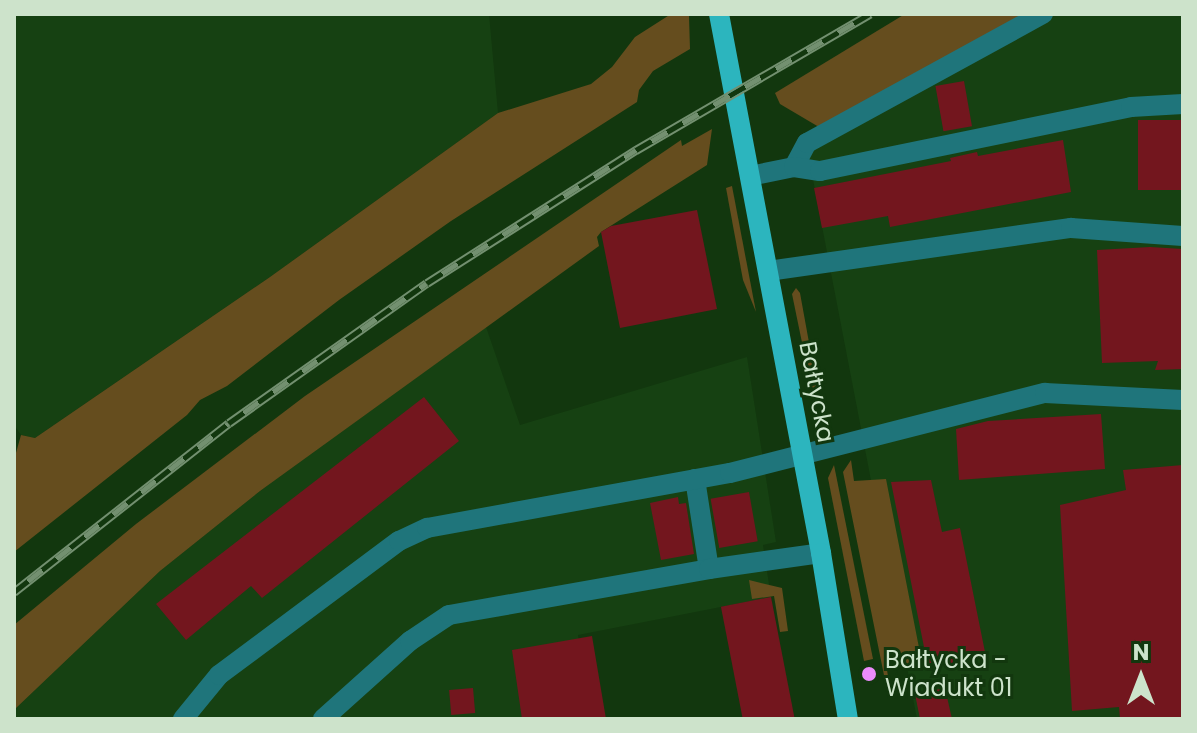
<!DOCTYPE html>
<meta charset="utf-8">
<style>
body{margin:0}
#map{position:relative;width:1197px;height:733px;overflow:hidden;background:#12370e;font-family:Poppins,sans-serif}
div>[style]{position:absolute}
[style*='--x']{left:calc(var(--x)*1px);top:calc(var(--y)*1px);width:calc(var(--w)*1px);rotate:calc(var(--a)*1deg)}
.built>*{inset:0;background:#164112}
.green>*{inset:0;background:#654d1e}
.building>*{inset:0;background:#73161e;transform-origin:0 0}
.minor>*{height:20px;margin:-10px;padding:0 10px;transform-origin:10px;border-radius:10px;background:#1f757b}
.major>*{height:20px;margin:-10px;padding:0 10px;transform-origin:10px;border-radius:10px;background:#2cb5be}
.rail>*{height:9px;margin-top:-4.5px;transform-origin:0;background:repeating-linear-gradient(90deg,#12370e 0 18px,#739070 0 36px);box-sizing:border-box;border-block:2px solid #739070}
.dots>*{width:22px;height:22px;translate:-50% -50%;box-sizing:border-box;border:4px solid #12370e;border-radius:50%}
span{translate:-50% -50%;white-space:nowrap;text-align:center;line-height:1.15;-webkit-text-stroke:6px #12370e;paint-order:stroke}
.street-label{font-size:24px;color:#cde3cb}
.poi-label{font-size:24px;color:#cde3cb}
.left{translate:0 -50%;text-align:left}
.frame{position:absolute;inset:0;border:16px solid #cde3cb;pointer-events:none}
.north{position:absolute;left:1101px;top:637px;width:80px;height:80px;-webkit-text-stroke:6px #12370e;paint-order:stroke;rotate:0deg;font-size:22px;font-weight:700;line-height:32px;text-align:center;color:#cde3cb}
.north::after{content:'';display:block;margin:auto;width:28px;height:36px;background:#cde3cb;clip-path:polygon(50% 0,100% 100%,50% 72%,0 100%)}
</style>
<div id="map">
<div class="built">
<div style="clip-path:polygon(14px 14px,489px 14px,498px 113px,270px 277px,35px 438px,21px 435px,14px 425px)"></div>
<div style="clip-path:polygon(1028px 14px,1183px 14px,1183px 719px,917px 719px,805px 138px)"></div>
<div style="clip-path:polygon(486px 327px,520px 425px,747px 357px,776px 542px,763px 545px,771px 597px,578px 635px,590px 719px,14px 719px,14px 710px,160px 571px,260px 491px)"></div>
</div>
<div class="green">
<div style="clip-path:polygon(671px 14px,689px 16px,690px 49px,653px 71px,639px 90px,637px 102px,451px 221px,339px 300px,227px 386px,200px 400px,187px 415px,14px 552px,14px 460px,21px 435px,35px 438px,270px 277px,498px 113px,591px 84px,612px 67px,635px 37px)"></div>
<div style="clip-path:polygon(905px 14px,1028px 14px,824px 130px,780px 104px,775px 93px)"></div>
<div style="clip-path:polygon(712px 129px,707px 165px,601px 232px,597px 237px,599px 246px,260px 491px,160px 571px,14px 710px,14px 625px,136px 524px,305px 396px,681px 140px,682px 146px)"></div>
<div style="clip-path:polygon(732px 186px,756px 312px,743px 280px,726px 188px)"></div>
<div style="clip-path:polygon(796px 288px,800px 293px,818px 392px,813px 396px,792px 294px)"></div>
<div style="clip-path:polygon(851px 460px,854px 481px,886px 479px,922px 663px,887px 670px,891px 695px,888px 695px,843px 472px)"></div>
<div style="clip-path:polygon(834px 465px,873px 659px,864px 661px,828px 478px)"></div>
<div style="clip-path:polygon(749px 580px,782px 588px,788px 631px,780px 632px,774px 596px,752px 599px)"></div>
</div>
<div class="building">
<div style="left:964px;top:81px;width:46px;height:29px;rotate:80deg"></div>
<div style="left:1183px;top:120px;width:70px;height:45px;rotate:90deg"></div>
<div style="clip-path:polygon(1063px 140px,1071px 192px,890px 227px,888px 216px,822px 228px,814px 188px,951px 161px,950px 158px,977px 152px,978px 156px)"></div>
<div style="clip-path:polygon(697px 210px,717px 309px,620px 328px,601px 232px,611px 226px)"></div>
<div style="clip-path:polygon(1150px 247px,1183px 249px,1183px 369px,1155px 370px,1158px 361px,1102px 363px,1097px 250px)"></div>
<div style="clip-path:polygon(424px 397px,459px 441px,262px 598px,251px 586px,186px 640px,156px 604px)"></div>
<div style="clip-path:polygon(1101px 414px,1105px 469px,959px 480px,956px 429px,988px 421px)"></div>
<div style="clip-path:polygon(1183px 465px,1183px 719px,1120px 719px,1119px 707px,1072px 711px,1060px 505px,1126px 490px,1123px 470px)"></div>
<div style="clip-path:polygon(931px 480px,942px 532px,960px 528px,986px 657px,928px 667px,891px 482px)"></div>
<div style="left:749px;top:492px;width:50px;height:39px;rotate:80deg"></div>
<div style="clip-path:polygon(678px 497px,679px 504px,686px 503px,694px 554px,661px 560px,650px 503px)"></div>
<div style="left:771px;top:597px;width:124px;height:51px;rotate:79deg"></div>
<div style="clip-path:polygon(592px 636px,606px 719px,522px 719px,512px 650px)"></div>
<div style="left:473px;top:688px;width:25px;height:24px;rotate:85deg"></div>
<div style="clip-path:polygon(945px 688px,952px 719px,920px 719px,915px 694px)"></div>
</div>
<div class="minor">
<div style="--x:794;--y:167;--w:27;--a:-62"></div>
<div style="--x:807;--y:143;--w:269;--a:-28.7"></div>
<div style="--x:750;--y:176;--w:45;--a:-11.6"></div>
<div style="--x:794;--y:167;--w:26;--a:9"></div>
<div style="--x:820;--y:171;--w:318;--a:-11.6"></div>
<div style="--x:1131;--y:107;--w:52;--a:-3.3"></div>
<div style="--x:768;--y:271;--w:306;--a:-8.1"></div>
<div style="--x:1071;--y:228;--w:112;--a:4.1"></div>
<div style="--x:695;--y:479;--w:91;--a:81.2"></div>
<div style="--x:183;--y:719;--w:57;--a:-50.7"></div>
<div style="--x:219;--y:675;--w:224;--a:-36.7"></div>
<div style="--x:399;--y:541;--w:31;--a:-25"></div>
<div style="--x:427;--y:528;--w:308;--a:-10.3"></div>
<div style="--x:730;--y:473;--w:325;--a:-14.3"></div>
<div style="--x:1045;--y:393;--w:138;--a:2.9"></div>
<div style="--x:323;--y:719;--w:117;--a:-41.9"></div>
<div style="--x:410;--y:641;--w:47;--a:-33.7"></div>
<div style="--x:449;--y:615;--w:264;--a:-10"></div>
<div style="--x:709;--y:569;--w:113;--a:-8.1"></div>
</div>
<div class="major">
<div style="--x:719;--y:14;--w:549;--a:79.28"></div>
<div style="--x:821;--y:553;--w:168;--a:80.8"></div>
</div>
<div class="rail">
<div style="--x:14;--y:592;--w:273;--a:-38.2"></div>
<div style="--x:229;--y:423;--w:242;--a:-35.3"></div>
<div style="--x:427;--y:283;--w:248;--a:-32.5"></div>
<div style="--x:636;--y:150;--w:271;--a:-30.2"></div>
</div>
<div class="dots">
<div style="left:869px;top:674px;background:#eb8cfb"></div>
</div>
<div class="street-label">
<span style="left:817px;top:392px;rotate:79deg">Bałtycka</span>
</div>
<div class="poi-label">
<span class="left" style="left:885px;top:674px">Bałtycka -<br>Wiadukt 01</span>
</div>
<div class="frame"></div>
<div class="north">N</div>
</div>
